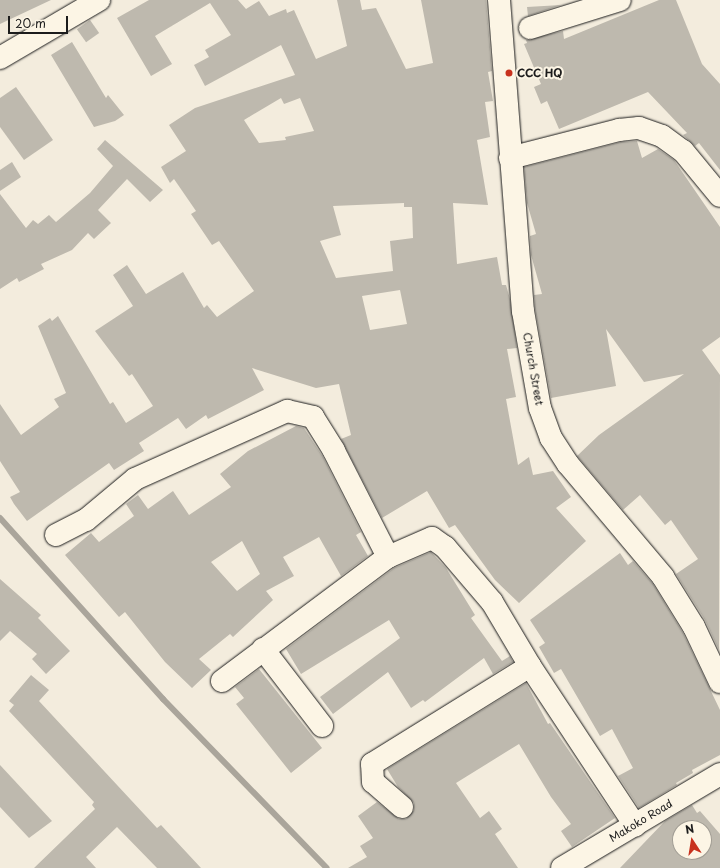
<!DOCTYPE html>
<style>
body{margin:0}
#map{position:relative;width:720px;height:868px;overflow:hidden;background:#f3ecdd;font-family:"Playpen Sans",sans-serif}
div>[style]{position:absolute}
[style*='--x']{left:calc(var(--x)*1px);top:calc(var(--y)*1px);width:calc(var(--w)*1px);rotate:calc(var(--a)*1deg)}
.stream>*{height:6px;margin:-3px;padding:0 3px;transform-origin:3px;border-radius:3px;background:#aaa59b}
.building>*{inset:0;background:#beb9ae;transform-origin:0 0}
.roads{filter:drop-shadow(0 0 1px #1c1c1c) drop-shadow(0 0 1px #1c1c1c)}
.minor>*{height:22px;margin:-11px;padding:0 11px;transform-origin:11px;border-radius:11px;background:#fcf5e5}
.dots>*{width:11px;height:11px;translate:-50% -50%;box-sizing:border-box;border:2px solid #fcf5e5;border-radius:50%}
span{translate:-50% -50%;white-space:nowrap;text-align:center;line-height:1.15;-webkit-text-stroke:4px #fcf5e5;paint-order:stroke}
.poi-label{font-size:11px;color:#1c1c1c;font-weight:700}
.left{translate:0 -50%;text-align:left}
.street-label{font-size:11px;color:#1c1c1c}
.north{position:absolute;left:672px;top:820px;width:40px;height:40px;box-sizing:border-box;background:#fcf5e5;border:1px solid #a29e95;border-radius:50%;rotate:348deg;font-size:11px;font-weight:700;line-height:16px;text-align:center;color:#1c1c1c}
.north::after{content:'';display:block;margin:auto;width:14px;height:18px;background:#c8321e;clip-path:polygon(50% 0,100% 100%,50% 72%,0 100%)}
.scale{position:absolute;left:8px;top:16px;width:60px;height:18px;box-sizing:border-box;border:2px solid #1c1c1c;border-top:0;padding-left:5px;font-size:12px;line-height:14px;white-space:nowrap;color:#1c1c1c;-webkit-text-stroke:3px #fcf5e5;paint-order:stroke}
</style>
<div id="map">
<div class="stream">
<div style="--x:0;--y:518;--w:244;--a:48"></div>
<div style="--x:163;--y:699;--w:235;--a:45.9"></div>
</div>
<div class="building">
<div style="clip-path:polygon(0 0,51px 0,0 24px)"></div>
<div style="clip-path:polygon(evenodd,149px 0,238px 0,246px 9px,259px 1px,269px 16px,286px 9px,287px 13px,294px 10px,316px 59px,347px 46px,337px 0,360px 0,362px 10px,376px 8px,406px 69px,433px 63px,421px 0,486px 0,492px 71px,488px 72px,493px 101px,485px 102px,490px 137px,477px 140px,488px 205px,453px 203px,457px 264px,497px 257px,502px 285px,506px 285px,510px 299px,517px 348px,507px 349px,516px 397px,506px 399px,518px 465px,529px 457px,533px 475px,553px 471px,571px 497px,556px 508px,586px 541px,519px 603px,495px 580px,455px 525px,449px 528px,427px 491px,382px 518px,341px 439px,351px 435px,339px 384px,316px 388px,252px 368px,264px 390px,208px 419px,206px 415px,186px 429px,178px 418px,139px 443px,144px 451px,114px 470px,109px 463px,27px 521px,14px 504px,10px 497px,20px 492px,0 461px,0 404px,21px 435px,59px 407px,54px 399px,66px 393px,38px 326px,50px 318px,52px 321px,58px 316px,110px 404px,113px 402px,126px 423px,153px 406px,132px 374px,129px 376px,95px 331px,133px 306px,113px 275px,127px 265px,146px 294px,183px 272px,204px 308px,207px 305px,217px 317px,254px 291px,219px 241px,212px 245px,191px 214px,196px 211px,174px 179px,170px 183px,161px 167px,186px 151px,169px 125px,195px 108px,295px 75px,281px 45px,205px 86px,194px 65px,209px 57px,205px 50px,231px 35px,210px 3px,155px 36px,172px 64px,151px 76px,117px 18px,149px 0,281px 98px,284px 104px,300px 98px,314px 131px,285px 137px,286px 140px,259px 143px,244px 120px,281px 98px,149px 0,404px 203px,404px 207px,412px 207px,413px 238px,390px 241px,393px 271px,336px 278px,320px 241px,341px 235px,333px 206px,404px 203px,149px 0,400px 290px,407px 324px,370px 330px,362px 296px,400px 290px)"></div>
<div style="clip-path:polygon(659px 0,676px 0,702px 64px,720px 84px,720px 170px,699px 143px,695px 146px,683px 135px,687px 133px,648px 92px,559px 129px,547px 101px,541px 104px,534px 87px,541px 84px,524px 44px,527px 43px,526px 40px,563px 31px,564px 39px)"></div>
<div style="clip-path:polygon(561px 5px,528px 16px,527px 7px)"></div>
<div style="left:90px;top:20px;width:16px;height:16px;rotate:55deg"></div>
<div style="clip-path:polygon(72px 42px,106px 98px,108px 95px,124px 115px,115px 121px,94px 127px,51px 55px)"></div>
<div style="clip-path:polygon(16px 87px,53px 140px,24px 160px,0 127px,0 98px)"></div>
<div style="clip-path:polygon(105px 140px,163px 190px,150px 202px,127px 179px,98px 210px,111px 223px,94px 239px,88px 233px,72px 250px,41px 264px,44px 269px,19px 282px,17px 278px,0 289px,0 194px,26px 228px,33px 220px,38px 224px,49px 215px,56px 222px,90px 193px,113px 166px,97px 149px)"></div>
<div style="clip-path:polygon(637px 141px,642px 158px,658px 149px,674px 160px,720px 227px,720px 337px,702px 350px,720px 375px,719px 650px,705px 620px,676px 574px,698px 559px,671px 520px,665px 525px,640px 495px,623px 510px,577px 456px,599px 435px,684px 374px,644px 382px,606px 329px,616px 386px,551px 398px,535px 309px,534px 295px,542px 294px,531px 255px,530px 236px,536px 234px,527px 203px,524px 167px,621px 142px)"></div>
<div style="clip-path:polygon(12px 162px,21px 177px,0 191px,0 170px)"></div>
<div style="clip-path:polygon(evenodd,296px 426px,304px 428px,323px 457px,361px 532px,356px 535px,368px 556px,341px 576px,319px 537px,283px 557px,294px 576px,266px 591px,273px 600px,233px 637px,230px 634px,199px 659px,211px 670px,192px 688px,165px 662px,125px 612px,119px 617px,65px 555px,91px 533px,99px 542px,134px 516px,126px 504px,138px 495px,148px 509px,173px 491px,189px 515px,231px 487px,220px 474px,248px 451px,296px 426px,242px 541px,260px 574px,237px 591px,211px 562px,242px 541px)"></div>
<div style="clip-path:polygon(431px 552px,446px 568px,475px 615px,471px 618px,502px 661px,510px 656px,513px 662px,493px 674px,484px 658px,425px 702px,423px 700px,411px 708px,388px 672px,333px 714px,320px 697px,400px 638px,389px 620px,301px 674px,286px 649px,394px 568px)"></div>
<div style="clip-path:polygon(620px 553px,628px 565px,633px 561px,653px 584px,683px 633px,720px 710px,720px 755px,692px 770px,693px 773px,676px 783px,677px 785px,639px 808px,618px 776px,633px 768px,612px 729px,600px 736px,561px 669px,554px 673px,539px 647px,545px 643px,530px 620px)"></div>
<div style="clip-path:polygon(0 579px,41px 615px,38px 618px,70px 651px,46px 674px,32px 659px,37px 654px,10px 631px,0 641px)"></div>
<div style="clip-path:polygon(259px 669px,322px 748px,291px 773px,236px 704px,244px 698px,235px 687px)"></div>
<div style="clip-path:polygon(31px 675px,49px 690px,39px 701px,157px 828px,161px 825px,201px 868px,157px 868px,117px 827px,86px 857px,96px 868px,34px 868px,95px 809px,92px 805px,94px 802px,9px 711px,14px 705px,9px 701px)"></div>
<div style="clip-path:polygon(526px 683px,548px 724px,550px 723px,615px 818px,572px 847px,561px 831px,571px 824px,551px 797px,519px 744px,456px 783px,480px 818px,489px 811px,502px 829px,495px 834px,518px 868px,348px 868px,367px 857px,360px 846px,373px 838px,358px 816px,377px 802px,399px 819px,406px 819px,414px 810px,414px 803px,398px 787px,387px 769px)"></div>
<div style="clip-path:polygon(0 765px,52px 821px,29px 838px,0 807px)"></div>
<div style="clip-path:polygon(evenodd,692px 805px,697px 813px,700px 811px,720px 834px,720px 868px,620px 868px,665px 821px,692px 805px,680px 828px,704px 828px,704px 852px,680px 852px,680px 828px)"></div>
</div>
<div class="roads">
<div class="minor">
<div style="--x:499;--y:0;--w:312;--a:85.6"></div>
<div style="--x:523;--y:311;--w:98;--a:80.1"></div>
<div style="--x:540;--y:408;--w:32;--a:70"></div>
<div style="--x:551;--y:438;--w:31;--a:57"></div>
<div style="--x:568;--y:464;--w:148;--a:49.9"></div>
<div style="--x:663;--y:577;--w:59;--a:58.2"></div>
<div style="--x:694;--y:627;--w:61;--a:64.7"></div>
<div style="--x:530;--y:28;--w:94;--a:-17.3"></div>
<div style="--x:0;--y:58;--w:115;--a:-30.4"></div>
<div style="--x:510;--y:158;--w:113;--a:-14.4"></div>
<div style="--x:619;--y:130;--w:20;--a:-6"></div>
<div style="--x:639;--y:128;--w:24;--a:19"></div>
<div style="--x:662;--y:136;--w:26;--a:36"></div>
<div style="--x:683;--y:151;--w:58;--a:50.6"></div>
<div style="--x:56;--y:535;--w:34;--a:-27"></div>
<div style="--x:86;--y:520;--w:64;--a:-39.9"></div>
<div style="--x:135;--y:479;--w:167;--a:-24.1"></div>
<div style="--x:287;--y:411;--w:27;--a:13"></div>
<div style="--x:313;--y:417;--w:40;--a:58"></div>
<div style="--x:334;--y:451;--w:119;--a:63"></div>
<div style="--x:263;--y:649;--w:97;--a:52.5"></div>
<div style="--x:222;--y:681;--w:207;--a:-36.8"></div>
<div style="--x:388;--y:557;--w:48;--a:-23.4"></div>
<div style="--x:432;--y:538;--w:16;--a:35"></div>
<div style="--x:445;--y:547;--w:72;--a:49.5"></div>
<div style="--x:492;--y:602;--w:74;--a:59.3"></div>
<div style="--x:530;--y:666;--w:191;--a:56.6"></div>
<div style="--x:402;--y:807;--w:38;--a:-139"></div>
<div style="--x:373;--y:782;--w:18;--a:-93"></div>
<div style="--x:372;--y:764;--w:186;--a:-31.8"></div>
<div style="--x:562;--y:868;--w:184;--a:-30.7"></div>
</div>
</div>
<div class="dots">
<div style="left:509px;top:73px;background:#c8321e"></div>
</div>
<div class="poi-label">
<span class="left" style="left:517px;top:73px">CCC HQ</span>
</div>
<div class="street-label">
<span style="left:533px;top:369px;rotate:80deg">Church Street</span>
<span style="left:641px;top:821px;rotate:-31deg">Makoko Road</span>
</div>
<div class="north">N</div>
<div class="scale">20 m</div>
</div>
